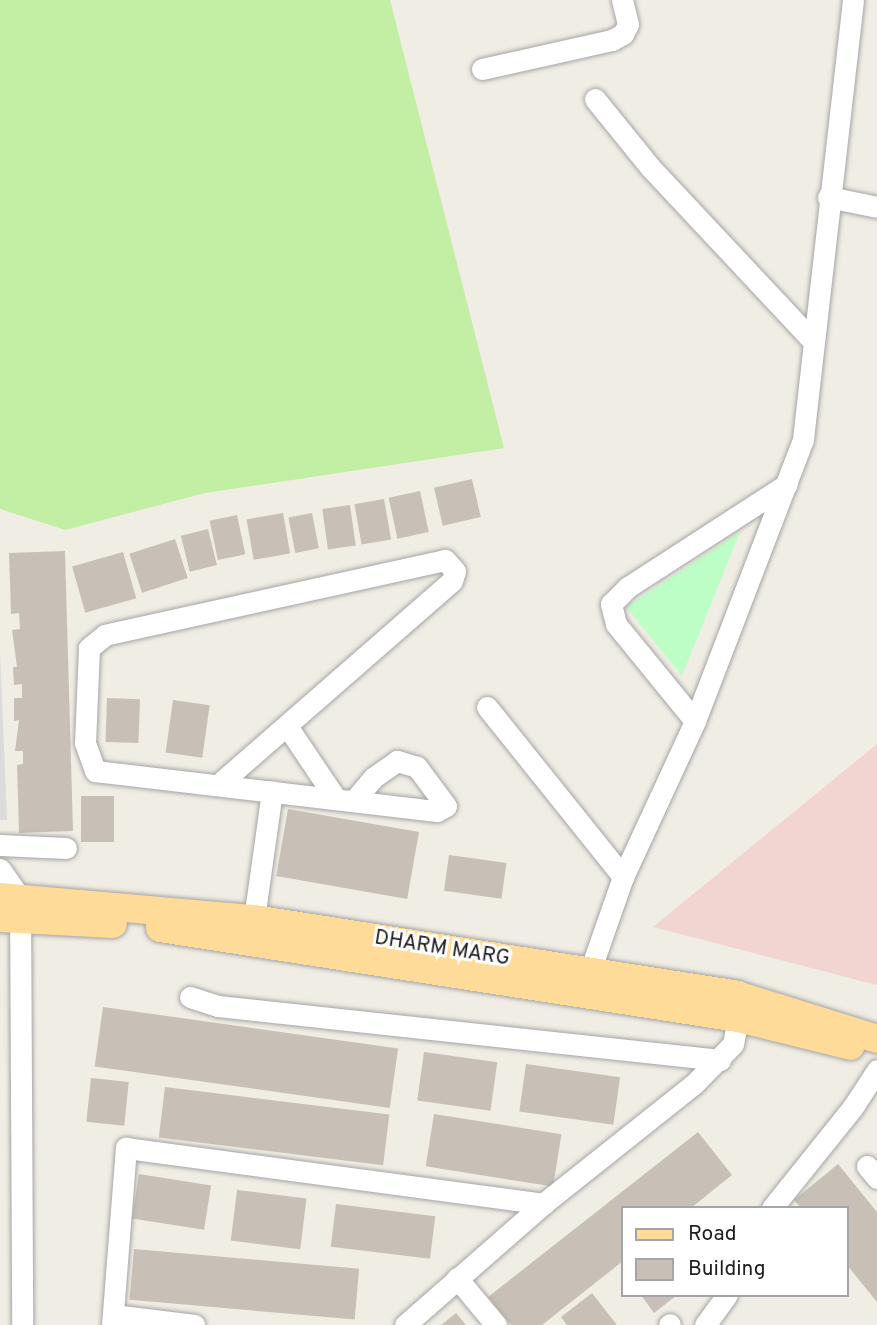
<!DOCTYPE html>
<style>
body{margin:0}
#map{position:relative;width:877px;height:1325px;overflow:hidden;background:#f0ede4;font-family:Overpass,sans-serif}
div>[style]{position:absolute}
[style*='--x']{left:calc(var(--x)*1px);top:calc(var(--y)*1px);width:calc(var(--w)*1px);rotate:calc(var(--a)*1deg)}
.residential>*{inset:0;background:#dcdbdb}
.commercial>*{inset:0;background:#f2d5d1}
.grass>*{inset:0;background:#c3efa5}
.park>*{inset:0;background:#bdfec7}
.building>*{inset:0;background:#c8c0b6;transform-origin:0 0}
.roads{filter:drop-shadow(0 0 2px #a5a5a5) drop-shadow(0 0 2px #a5a5a5)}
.minor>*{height:21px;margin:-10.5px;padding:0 10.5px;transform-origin:10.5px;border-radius:10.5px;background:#fff}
.major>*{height:28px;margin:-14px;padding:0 14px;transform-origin:14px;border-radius:14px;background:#ffdb9a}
span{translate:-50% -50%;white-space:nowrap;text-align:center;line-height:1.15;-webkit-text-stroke:6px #fff;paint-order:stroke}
.street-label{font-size:21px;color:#1e1e1e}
.legend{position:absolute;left:621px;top:1206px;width:228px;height:91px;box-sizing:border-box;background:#fff;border:2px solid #a5a5a5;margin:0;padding:9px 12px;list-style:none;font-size:21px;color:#1e1e1e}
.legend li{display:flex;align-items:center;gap:14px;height:35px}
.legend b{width:35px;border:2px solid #a5a5a5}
</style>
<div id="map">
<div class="residential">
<div style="clip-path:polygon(0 652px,7px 820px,0 820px)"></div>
</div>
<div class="commercial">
<div style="clip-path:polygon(877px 744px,877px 985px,653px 927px)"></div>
</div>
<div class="grass">
<div style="clip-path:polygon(0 0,390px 0,504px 448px,205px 493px,65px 530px,0 509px)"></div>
</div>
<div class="park">
<div style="clip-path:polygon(740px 532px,682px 676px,626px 607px)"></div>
</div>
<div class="building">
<div style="left:472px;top:479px;width:39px;height:39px;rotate:77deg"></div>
<div style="left:420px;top:491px;width:42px;height:32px;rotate:78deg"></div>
<div style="left:384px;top:499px;width:41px;height:30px;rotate:80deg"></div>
<div style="left:350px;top:505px;width:41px;height:28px;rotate:82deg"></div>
<div style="left:283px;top:513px;width:41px;height:37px;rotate:80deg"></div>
<div style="left:312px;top:513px;width:36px;height:24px;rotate:79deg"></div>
<div style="left:237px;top:515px;width:40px;height:28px;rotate:78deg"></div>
<div style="left:208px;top:529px;width:37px;height:28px;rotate:76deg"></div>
<div style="left:175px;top:539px;width:41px;height:48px;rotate:72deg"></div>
<div style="clip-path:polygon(65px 551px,73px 831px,19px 833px,17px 765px,23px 764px,23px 751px,15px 751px,19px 720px,14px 721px,14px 698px,22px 698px,22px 684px,14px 685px,13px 667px,17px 667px,12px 630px,20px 629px,19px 613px,11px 614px,9px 553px)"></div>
<div style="left:123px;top:552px;width:48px;height:53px;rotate:74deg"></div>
<div style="left:107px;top:698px;width:33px;height:44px;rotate:2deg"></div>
<div style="left:173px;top:700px;width:37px;height:53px;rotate:8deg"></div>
<div style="left:81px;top:796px;width:33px;height:46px"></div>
<div style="left:288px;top:809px;width:133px;height:68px;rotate:10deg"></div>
<div style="left:449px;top:855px;width:58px;height:36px;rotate:8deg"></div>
<div style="left:103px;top:1007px;width:298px;height:60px;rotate:8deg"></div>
<div style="left:424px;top:1052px;width:74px;height:49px;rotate:8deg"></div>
<div style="left:526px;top:1064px;width:95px;height:48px;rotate:8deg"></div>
<div style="left:91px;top:1078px;width:38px;height:44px;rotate:6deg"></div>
<div style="left:165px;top:1087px;width:226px;height:51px;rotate:7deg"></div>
<div style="left:434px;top:1114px;width:129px;height:53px;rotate:9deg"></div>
<div style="clip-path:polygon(698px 1132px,732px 1175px,691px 1208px,623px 1208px,623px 1261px,542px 1325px,511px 1325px,488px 1297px)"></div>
<div style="clip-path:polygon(838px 1164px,877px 1212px,877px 1302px,847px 1265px,847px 1208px,801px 1208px,794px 1200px)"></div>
<div style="left:139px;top:1174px;width:73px;height:45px;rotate:9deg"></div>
<div style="left:237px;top:1190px;width:70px;height:51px;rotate:7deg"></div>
<div style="left:336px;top:1204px;width:100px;height:43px;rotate:7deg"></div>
<div style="left:134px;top:1249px;width:226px;height:51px;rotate:5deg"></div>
<div style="clip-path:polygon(592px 1293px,617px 1325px,567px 1325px,561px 1317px)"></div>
<div style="clip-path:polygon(641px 1295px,677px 1295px,654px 1313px)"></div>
<div style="clip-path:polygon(456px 1313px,466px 1325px,441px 1325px)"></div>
</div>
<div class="roads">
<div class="minor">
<div style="--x:482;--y:69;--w:133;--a:-12.6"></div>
<div style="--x:612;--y:40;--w:13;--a:-29"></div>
<div style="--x:623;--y:34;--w:11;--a:-63"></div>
<div style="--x:628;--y:24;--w:25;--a:-104"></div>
<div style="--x:595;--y:99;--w:87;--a:51"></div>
<div style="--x:650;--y:167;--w:238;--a:46.9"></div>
<div style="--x:828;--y:197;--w:50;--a:11.5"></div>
<div style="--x:487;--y:707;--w:218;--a:51.3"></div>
<div style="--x:695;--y:721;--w:125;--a:-129.2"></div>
<div style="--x:616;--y:624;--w:21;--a:-104"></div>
<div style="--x:611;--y:604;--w:24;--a:-45"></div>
<div style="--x:628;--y:587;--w:189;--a:-32.9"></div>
<div style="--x:287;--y:726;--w:88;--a:56.1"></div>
<div style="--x:218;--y:785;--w:310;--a:-41.1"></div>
<div style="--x:452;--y:581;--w:10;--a:-73"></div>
<div style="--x:455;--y:571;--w:15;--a:-132"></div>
<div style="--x:445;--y:560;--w:348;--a:167.6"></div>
<div style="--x:105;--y:635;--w:21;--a:141"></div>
<div style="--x:89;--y:648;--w:95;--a:92.4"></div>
<div style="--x:85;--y:743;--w:30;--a:70"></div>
<div style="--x:95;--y:771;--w:344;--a:6.7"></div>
<div style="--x:437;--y:811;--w:10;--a:-29"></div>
<div style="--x:446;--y:806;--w:49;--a:-126.6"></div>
<div style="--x:417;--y:767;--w:21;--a:-163"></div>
<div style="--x:397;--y:761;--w:29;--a:145"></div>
<div style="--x:373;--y:778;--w:30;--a:130"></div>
<div style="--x:0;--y:845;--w:66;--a:2.6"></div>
<div style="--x:0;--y:869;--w:35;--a:55"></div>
<div style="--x:20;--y:898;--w:427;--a:89.7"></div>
<div style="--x:254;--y:919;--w:129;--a:-82"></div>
<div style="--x:589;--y:974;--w:103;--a:-70.7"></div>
<div style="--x:623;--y:877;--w:172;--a:-65.2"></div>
<div style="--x:695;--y:721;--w:302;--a:-69"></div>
<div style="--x:803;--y:439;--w:442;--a:-83.5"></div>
<div style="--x:190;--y:997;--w:29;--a:18"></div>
<div style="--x:218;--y:1006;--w:505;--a:6.14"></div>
<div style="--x:867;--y:1166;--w:16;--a:50"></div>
<div style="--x:772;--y:1208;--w:129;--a:-51.3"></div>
<div style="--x:853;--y:1107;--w:44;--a:-57"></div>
<div style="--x:457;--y:1278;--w:61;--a:50.3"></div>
<div style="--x:113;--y:1315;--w:82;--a:7"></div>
<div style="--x:112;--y:1325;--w:178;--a:-85.5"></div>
<div style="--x:126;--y:1148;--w:421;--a:7.6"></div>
<div style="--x:405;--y:1325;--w:184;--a:-41.2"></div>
<div style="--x:543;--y:1204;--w:193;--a:-38.5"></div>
<div style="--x:694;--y:1084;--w:56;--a:-45.7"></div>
<div style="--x:733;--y:1044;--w:26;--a:-79"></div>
<div style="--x:669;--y:1325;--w:1;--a:-45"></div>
<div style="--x:705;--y:1325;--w:37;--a:-54"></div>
</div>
<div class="major">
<div style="--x:0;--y:897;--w:255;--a:5"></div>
<div style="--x:254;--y:919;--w:489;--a:8.9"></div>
<div style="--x:737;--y:995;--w:147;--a:17.4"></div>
<div style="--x:0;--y:918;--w:113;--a:3"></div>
<div style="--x:160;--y:928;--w:585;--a:8.85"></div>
<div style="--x:738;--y:1018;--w:116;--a:13.9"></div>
</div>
</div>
<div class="street-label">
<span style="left:442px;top:949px;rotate:9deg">DHARM MARG</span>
</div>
<ul class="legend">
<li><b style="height:9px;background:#ffdb9a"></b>Road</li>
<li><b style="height:19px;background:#c8c0b6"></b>Building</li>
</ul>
</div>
